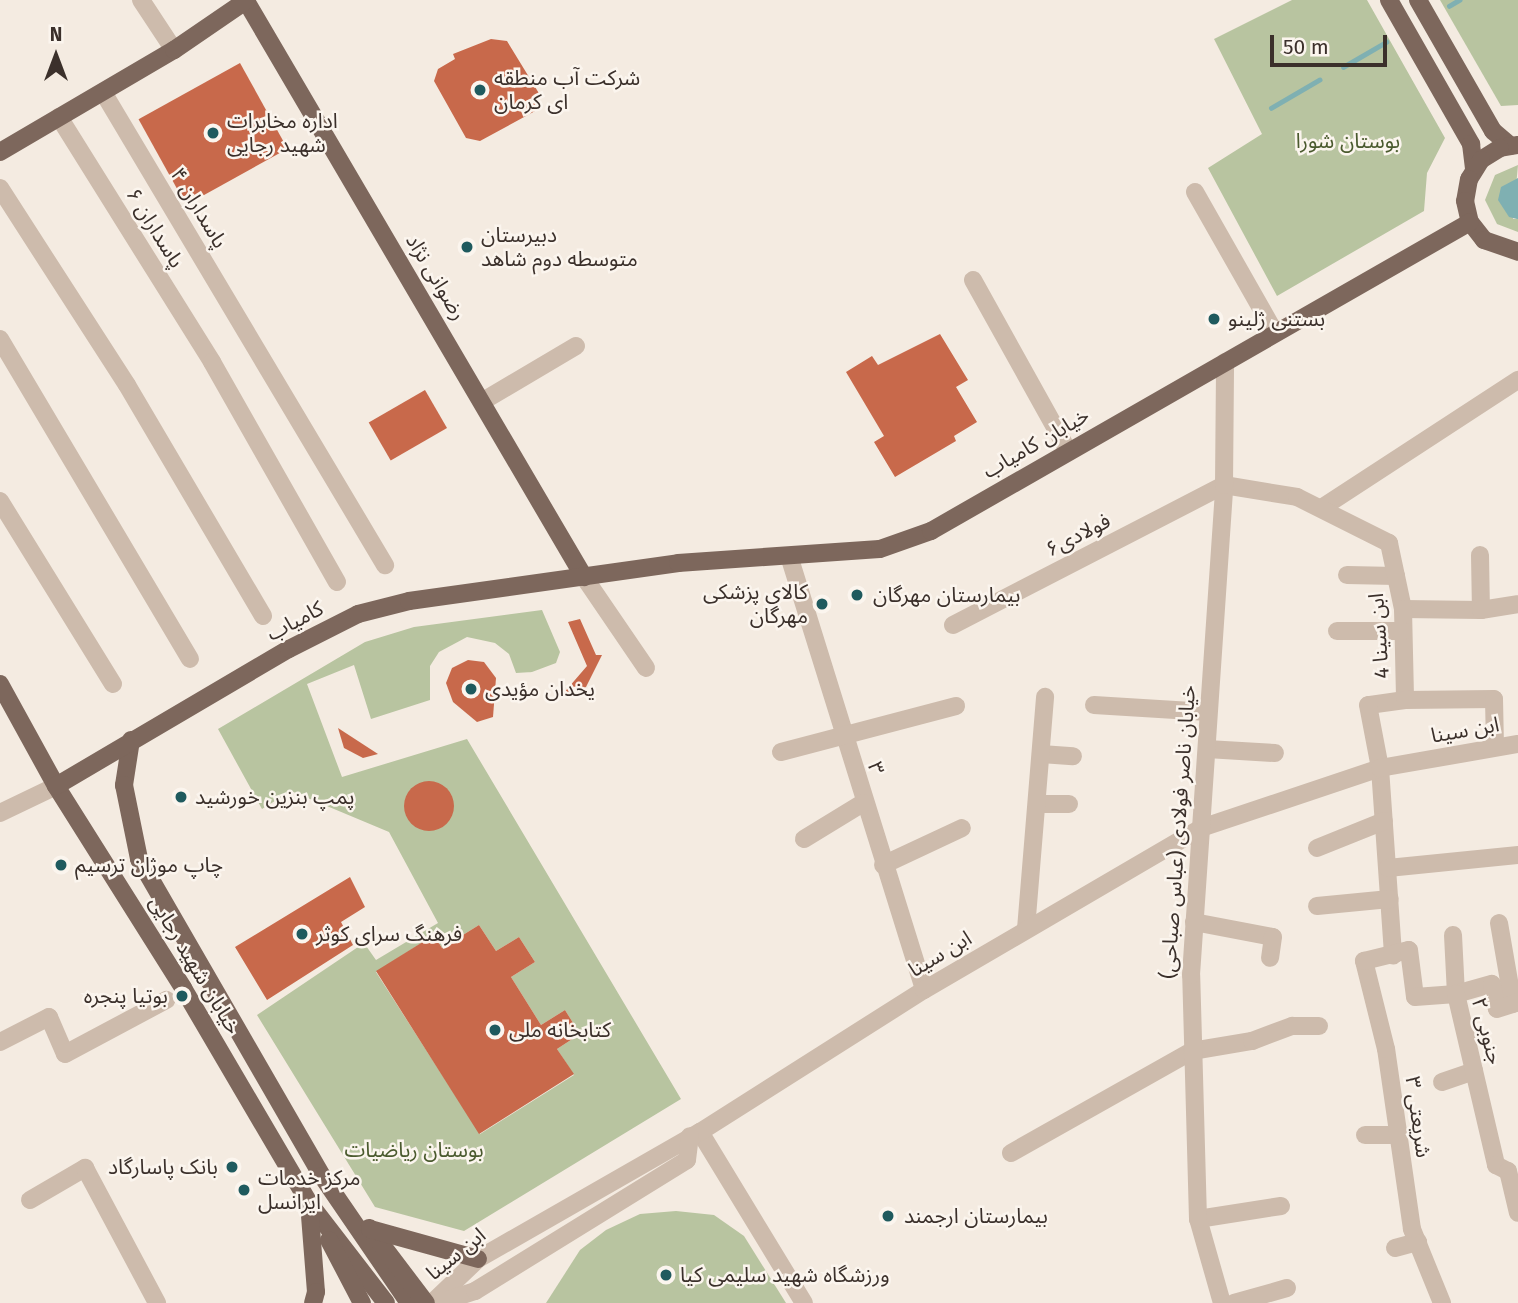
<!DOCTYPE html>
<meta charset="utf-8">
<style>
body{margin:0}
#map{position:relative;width:1518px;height:1303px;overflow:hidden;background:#f4ebe1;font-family:"Fira Sans","Noto Sans Arabic",sans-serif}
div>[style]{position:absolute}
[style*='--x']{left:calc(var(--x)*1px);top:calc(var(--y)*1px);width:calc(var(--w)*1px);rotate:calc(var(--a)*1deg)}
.green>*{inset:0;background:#b8c4a0}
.water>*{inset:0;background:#7fb0b2}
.stream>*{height:4.5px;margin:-2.25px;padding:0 2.25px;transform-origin:2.25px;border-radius:2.25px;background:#7fb0b2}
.building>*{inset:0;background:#c8694b;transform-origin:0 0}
.round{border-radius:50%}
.minor>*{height:18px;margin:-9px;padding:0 9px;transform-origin:9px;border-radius:9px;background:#cdbbac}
.major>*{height:18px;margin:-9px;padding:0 9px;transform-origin:9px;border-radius:9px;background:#7d675c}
.dots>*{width:19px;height:19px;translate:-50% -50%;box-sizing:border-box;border:4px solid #fbf5ee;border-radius:50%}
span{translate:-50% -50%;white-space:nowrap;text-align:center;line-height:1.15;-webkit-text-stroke:5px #fbf5ee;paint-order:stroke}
.poi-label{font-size:21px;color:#3b302b}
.left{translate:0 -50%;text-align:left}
.right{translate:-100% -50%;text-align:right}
.park-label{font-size:21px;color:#4a5a2e}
.street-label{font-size:21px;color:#3b302b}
.north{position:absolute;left:21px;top:21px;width:70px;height:70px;-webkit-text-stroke:5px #fbf5ee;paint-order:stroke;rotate:0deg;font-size:19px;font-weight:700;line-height:28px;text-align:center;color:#3b302b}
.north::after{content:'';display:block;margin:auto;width:24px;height:32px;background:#3b302b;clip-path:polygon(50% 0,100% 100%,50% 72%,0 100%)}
.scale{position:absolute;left:1270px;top:35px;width:117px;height:32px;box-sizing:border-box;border:4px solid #3b302b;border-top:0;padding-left:9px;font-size:21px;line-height:24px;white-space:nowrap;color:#3b302b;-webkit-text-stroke:5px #fbf5ee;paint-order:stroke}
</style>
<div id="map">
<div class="green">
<div style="clip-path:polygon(1292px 0,1367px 0,1445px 138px,1427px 173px,1424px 211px,1277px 296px,1208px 168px,1262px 134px,1214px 39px)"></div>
<div style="clip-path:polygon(1440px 0,1518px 0,1518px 105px,1501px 106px)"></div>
<div style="clip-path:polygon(1518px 165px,1513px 219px,1518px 219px,1518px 232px,1497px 224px,1485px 200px,1495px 175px)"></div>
<div style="clip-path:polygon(evenodd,542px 610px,560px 652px,556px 663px,532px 672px,516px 673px,509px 654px,495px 643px,467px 637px,439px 652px,430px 666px,430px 700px,371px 719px,354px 665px,307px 684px,342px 777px,467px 739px,681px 1099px,464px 1231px,375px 1207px,257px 1015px,364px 943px,376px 960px,438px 923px,389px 832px,291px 791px,262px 809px,218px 729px,365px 642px,414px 627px,542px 610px,479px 925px,496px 951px,519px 937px,535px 962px,511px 977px,541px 1025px,565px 1010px,580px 1034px,557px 1049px,574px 1075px,480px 1134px,376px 972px,434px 935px,442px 948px,479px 925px)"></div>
<div style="clip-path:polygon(676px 1211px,714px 1215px,744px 1236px,786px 1303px,546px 1303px,580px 1250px,606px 1230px,640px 1214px)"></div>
</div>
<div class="water">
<div style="clip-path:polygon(1518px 178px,1518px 219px,1517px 219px,1509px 217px,1498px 200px,1501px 187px)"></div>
</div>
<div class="stream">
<div style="--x:1449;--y:6;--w:12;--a:-31"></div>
<div style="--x:1343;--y:67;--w:50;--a:-30.2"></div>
<div style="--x:1271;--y:108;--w:56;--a:-30.3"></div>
</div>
<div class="building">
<div style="clip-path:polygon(491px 39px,507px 41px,540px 95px,537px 110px,480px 141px,466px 138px,434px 81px,438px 69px,455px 59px,453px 54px)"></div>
<div style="left:240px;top:63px;width:98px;height:116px;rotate:61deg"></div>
<div style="clip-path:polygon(940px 334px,968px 380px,956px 387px,977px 422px,954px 436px,956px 441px,895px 477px,874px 442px,884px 436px,846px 372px,872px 356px,878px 365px)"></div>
<div style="left:425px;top:390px;width:44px;height:65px;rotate:60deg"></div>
<div style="clip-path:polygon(580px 619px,596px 655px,602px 655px,586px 687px,562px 695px,587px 666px,568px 622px)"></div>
<div style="clip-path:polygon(468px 660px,484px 662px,496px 678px,493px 717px,477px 722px,453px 702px,446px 683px,452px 668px)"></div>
<div style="clip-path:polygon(338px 728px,378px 754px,363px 758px,344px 748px)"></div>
<div class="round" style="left:404px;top:781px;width:50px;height:50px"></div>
<div style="clip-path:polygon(350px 877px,365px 907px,341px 922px,353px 945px,267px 1000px,235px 947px)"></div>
<div style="clip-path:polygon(479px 925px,496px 951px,519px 937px,535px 962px,511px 977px,541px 1025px,565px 1010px,580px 1034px,557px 1049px,574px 1074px,479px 1134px,376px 971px,434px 935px,442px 948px)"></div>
</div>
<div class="minor">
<div style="--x:141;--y:0;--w:60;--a:56.6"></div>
<div style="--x:103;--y:92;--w:551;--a:59.2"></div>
<div style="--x:59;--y:117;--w:289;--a:58"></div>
<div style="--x:212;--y:362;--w:253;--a:60.4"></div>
<div style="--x:0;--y:188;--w:234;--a:57.2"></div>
<div style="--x:127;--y:385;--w:268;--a:59.5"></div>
<div style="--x:1195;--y:192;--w:160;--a:60.4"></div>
<div style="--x:973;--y:280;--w:193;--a:60.9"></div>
<div style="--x:0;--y:339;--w:372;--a:59.3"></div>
<div style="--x:483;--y:401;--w:108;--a:-30.6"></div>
<div style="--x:0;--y:501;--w:215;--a:58.3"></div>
<div style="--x:1323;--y:507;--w:233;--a:-33.1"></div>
<div style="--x:1480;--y:555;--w:55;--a:89"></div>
<div style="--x:790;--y:559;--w:451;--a:72.7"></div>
<div style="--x:1347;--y:575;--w:49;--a:1.2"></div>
<div style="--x:584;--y:577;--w:110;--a:55.7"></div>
<div style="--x:1403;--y:609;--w:78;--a:0.7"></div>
<div style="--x:1481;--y:610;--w:37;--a:-9"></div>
<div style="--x:953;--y:625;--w:305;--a:-27.3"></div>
<div style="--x:1224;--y:485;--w:74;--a:9.3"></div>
<div style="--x:1297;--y:497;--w:103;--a:26.6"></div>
<div style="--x:1389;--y:543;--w:67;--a:78"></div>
<div style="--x:1403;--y:609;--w:91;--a:88.7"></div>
<div style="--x:1405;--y:700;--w:37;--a:172"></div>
<div style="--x:1368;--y:705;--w:64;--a:79.2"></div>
<div style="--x:1380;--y:768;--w:188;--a:86"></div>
<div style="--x:1337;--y:631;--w:66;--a:0"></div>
<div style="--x:1405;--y:700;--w:89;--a:-0.6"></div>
<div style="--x:1494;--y:699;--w:47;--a:88.8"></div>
<div style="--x:1094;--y:705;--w:114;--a:3.5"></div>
<div style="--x:1207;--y:749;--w:68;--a:3.4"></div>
<div style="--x:781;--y:752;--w:181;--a:-14.7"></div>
<div style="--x:1041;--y:754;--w:32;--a:4"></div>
<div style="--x:1037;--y:804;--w:32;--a:0"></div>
<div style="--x:0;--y:813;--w:62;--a:-25.7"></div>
<div style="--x:804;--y:839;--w:69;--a:-31.4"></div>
<div style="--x:1317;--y:848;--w:72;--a:-21.9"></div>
<div style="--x:883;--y:865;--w:87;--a:-25.1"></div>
<div style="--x:1388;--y:868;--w:131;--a:-5.7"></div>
<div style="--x:1317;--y:906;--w:73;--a:-5.5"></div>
<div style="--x:1194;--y:922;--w:80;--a:10.8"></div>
<div style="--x:1273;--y:937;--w:21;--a:98"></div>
<div style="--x:1499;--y:923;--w:82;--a:80.2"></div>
<div style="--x:1026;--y:929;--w:233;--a:-85.3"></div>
<div style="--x:1453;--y:935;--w:59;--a:87.1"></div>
<div style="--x:1456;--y:994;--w:37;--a:-16"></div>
<div style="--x:1492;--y:984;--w:25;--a:79"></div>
<div style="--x:1497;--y:1009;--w:22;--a:-18"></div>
<div style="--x:0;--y:1042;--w:55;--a:-27"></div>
<div style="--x:49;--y:1017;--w:40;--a:66.6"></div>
<div style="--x:65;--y:1054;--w:115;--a:-28.1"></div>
<div style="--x:1442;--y:1082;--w:34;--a:-19"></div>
<div style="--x:700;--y:1132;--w:200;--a:58.7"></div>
<div style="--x:1365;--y:1135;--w:31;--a:0"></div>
<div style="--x:1011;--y:1153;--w:208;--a:-29.4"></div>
<div style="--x:1192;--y:1051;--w:61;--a:-9.5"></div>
<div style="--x:1252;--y:1041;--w:43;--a:-20.6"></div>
<div style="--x:1292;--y:1026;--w:27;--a:0"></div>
<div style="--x:30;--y:1200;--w:64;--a:-30.2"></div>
<div style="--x:85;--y:1168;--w:153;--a:61.9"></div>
<div style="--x:1198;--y:1219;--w:84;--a:-8.9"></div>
<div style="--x:1395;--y:1248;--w:24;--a:-15"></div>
<div style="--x:432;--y:1303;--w:64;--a:-43.7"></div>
<div style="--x:478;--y:1259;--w:256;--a:-29.8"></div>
<div style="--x:700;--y:1132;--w:265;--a:-32.4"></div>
<div style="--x:924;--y:990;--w:321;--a:-30.3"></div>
<div style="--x:1201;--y:828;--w:189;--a:-18.5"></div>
<div style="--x:1380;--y:768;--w:140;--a:-9.9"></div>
<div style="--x:438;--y:1303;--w:39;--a:-18"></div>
<div style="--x:475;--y:1291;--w:249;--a:-31.7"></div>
<div style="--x:687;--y:1160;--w:24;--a:-83"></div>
<div style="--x:1222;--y:1303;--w:87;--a:-105.9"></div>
<div style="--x:1198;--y:1219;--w:244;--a:-91.6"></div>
<div style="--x:1191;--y:975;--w:491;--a:-86.1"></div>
<div style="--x:1224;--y:485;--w:123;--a:-89.5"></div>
<div style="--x:1234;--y:1303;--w:55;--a:-15.8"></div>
<div style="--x:1442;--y:1303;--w:80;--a:-112.1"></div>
<div style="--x:1412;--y:1229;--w:182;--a:-98.2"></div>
<div style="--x:1386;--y:1049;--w:91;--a:-104"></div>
<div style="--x:1364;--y:961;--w:46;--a:-13.7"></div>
<div style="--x:1409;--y:950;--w:47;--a:82.7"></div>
<div style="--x:1415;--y:997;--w:41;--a:-4.2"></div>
<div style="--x:1456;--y:994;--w:176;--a:76.8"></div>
<div style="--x:1496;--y:1165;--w:13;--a:27"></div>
<div style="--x:1508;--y:1171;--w:43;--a:76.6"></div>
</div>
<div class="major">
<div style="--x:1389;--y:0;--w:166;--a:60.3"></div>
<div style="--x:1471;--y:144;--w:25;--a:83"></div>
<div style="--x:1418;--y:0;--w:151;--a:60.2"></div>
<div style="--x:1493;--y:131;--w:23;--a:40"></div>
<div style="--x:246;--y:1;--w:668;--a:59.6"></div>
<div style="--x:1518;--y:145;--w:18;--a:171"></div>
<div style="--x:1500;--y:148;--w:22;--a:148"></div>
<div style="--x:1481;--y:160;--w:22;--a:122"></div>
<div style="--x:1469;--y:179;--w:22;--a:100"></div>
<div style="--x:1465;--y:201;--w:22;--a:77"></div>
<div style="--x:1470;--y:222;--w:23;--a:52"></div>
<div style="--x:1484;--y:240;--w:36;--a:19"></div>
<div style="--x:0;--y:152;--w:202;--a:-30.4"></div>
<div style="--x:174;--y:50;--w:88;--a:-34.4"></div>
<div style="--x:0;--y:684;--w:116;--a:61.2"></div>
<div style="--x:56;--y:786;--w:239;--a:57.8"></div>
<div style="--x:183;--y:988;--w:249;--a:59.6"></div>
<div style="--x:309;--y:1203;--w:126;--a:52.4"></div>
<div style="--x:131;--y:740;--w:46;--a:98.8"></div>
<div style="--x:124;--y:785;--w:76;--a:78.5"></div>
<div style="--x:139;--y:859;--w:366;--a:60"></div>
<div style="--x:322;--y:1176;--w:154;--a:55.6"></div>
<div style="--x:56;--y:786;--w:270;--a:-30.5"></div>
<div style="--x:289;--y:649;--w:77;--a:-26.9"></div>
<div style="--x:358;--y:614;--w:53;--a:-14.3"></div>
<div style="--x:409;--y:601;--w:272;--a:-8"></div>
<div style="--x:678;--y:563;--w:202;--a:-4"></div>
<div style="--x:880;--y:549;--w:54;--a:-19.4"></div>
<div style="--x:931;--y:531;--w:621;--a:-29.82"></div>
<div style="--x:309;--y:1203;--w:89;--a:85.5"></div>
<div style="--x:316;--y:1292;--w:11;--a:105"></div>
<div style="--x:369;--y:1228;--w:94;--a:52.8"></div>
<div style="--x:370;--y:1229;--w:112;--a:15.5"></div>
<div style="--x:329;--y:1240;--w:71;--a:62.4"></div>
</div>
<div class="dots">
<div style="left:480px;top:90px;background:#1f5a5e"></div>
<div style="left:213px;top:133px;background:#1f5a5e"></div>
<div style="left:467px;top:247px;background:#1f5a5e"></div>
<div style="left:1214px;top:319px;background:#1f5a5e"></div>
<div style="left:857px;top:595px;background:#1f5a5e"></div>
<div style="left:822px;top:604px;background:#1f5a5e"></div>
<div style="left:471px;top:689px;background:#1f5a5e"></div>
<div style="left:181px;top:797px;background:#1f5a5e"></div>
<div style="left:61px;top:865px;background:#1f5a5e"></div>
<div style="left:302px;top:934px;background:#1f5a5e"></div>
<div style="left:182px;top:996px;background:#1f5a5e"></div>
<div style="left:495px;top:1030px;background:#1f5a5e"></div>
<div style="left:232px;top:1167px;background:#1f5a5e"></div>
<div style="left:244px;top:1190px;background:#1f5a5e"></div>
<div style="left:888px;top:1216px;background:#1f5a5e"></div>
<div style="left:666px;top:1275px;background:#1f5a5e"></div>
</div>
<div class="poi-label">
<span class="left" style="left:494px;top:90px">شرکت آب منطقه<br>ای کرمان</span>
<span class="left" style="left:227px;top:133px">اداره مخابرات<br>شهید رجایی</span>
<span class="left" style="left:481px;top:247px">دبیرستان<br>متوسطه دوم شاهد</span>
<span class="left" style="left:1228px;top:319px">بستنی ژلینو</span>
<span class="right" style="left:808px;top:604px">کالای پزشکی<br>مهرگان</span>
<span class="left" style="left:873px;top:595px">بیمارستان مهرگان</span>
<span class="left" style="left:485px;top:689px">یخدان مؤیدی</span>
<span class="left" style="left:195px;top:797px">پمپ بنزین خورشید</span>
<span class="left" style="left:75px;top:865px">چاپ موژان ترسیم</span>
<span class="left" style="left:316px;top:934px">فرهنگ سرای کوثر</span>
<span class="right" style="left:168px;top:996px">بوتیا پنجره</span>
<span class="left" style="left:509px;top:1030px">کتابخانه ملی</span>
<span class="right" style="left:218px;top:1167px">بانک پاسارگاد</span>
<span class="left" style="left:258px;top:1190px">مرکز خدمات<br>ایرانسل</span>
<span class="left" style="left:904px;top:1216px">بیمارستان ارجمند</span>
<span class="left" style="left:680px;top:1275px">ورزشگاه شهید سلیمی کیا</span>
</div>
<div class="park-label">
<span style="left:1348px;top:141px">بوستان شورا</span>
<span style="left:414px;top:1150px">بوستان ریاضیات</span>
</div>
<div class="street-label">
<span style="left:199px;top:208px;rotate:59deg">پاسداران ۴</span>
<span style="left:155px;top:228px;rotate:58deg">پاسداران ۶</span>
<span style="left:436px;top:277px;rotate:59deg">رضوانی نژاد</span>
<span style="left:1036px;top:443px;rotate:-30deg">خیابان کامیاب</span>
<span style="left:1078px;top:535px;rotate:-27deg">فولادی۶</span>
<span style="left:295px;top:621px;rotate:-28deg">کامیاب</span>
<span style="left:1379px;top:636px;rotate:-94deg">ابن سینا 4</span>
<span style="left:1465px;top:730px;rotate:-10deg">ابن سینا</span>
<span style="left:876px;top:768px;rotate:72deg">۳</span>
<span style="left:1178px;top:832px;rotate:-86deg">خیابان ناصر فولادی (عباس صباحی)</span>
<span style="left:940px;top:954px;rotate:-31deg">ابن سینا</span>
<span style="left:195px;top:965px;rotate:59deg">خیابان شهید رجایی</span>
<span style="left:1487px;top:1031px;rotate:75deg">۲ جنوبی</span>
<span style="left:1418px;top:1117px;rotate:82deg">شریعتی ۳</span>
<span style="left:456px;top:1254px;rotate:-39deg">ابن سینا</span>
</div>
<div class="north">N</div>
<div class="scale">50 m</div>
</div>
